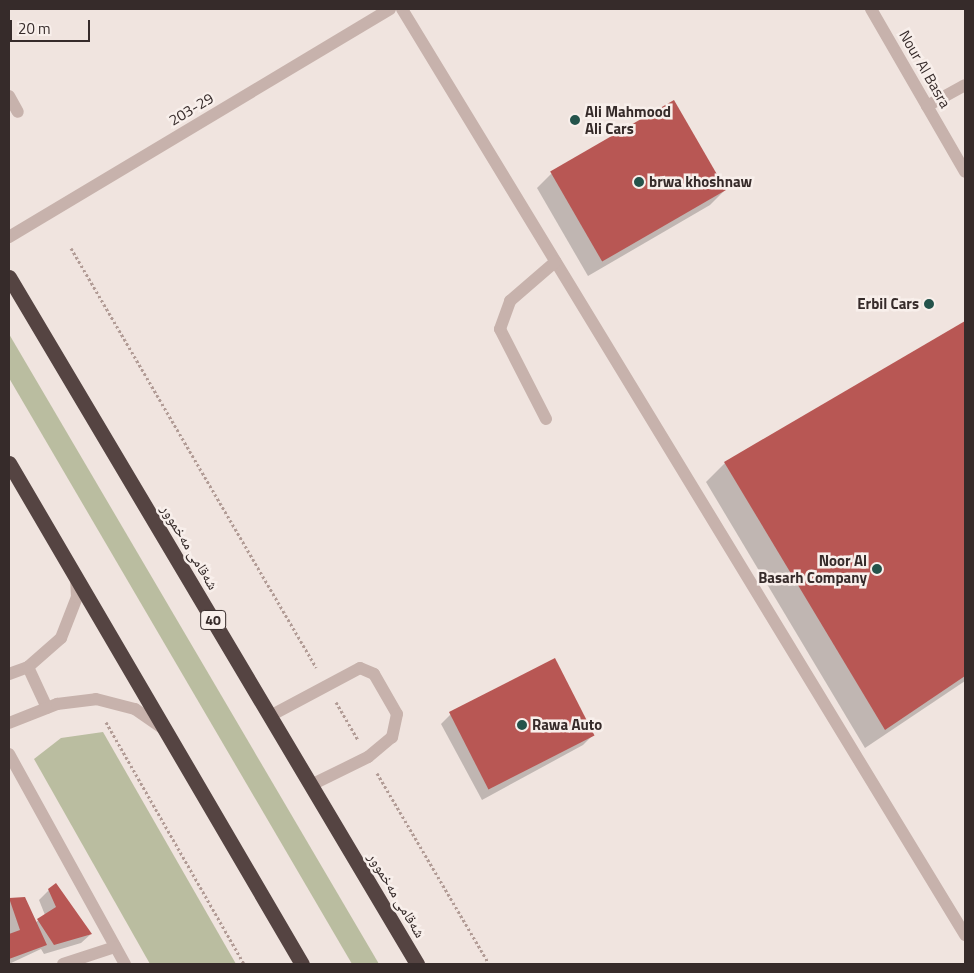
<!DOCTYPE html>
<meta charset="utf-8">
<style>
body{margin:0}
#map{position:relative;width:974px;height:973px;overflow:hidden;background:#f0e4df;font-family:"Titillium Web","Noto Naskh Arabic",sans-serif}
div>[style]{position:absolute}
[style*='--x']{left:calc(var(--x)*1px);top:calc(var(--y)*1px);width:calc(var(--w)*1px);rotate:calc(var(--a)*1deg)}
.green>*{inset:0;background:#babda0}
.shadow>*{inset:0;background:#0003}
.building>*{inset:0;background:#b85754;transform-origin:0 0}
.path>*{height:3px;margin-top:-1.5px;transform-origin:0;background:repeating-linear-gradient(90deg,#b29c96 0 2.5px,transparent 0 5px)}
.minor>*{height:12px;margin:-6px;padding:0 6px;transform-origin:6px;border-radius:6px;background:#c7b2ac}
.highway>*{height:15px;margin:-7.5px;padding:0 7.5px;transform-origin:7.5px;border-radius:7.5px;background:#554442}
.dots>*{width:14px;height:14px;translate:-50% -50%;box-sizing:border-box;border:2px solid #f8efeb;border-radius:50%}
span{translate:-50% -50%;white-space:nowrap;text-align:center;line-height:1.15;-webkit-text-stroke:5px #f8efeb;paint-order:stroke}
.shield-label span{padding:1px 4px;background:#f8efeb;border:1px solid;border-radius:4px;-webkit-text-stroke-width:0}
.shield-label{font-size:14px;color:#362b2a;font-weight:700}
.street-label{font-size:15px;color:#362b2a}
.poi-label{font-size:15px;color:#362b2a;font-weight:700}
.left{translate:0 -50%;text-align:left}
.right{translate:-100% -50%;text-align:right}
.frame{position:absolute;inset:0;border:10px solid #362b2a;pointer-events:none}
.scale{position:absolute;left:10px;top:20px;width:80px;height:22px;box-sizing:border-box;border:2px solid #362b2a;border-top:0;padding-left:6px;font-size:15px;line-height:18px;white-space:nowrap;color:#362b2a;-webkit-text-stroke:4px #f8efeb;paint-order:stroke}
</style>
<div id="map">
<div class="green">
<div style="clip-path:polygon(9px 334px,56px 414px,379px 964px,352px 964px,9px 378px)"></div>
<div style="clip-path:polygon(103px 732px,236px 964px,150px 964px,34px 759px,61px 738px)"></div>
</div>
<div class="shadow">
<div style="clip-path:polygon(674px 102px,725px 190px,710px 205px,588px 276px,537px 188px,551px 174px)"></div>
<div style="clip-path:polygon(965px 322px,965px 681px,865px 748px,706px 482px,725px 463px)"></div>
<div style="clip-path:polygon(451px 714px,593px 735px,583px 745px,482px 800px,441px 724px)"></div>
<div style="clip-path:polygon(49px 890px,91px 934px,81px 943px,44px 954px,41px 949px,9px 964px,9px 899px,24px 899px,35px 923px,45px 915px,39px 900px)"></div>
</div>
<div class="building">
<div style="left:674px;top:100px;width:104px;height:143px;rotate:60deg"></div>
<div style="clip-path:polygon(965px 321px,965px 676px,885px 730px,724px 462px)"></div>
<div style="left:555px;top:658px;width:87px;height:119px;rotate:63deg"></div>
<div style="clip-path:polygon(56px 883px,92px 934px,54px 945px,37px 919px,56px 907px,48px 889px)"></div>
<div style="clip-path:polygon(25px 897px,47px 945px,9px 959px,9px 934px,20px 930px,9px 898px)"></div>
</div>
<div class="path">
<div style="--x:71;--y:248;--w:486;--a:59.7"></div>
<div style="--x:336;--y:702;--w:44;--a:59.9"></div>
<div style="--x:106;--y:722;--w:279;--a:60.3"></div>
<div style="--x:377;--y:773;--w:221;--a:59.6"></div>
</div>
<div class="minor">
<div style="--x:402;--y:9;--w:1084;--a:58.7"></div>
<div style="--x:871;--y:9;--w:188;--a:60"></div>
<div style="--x:9;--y:96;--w:18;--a:61"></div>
<div style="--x:927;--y:106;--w:43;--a:-28.9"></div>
<div style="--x:9;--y:237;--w:444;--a:-30.9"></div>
<div style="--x:546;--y:419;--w:101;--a:-117.1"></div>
<div style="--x:500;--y:329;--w:30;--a:-70"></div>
<div style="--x:510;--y:301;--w:60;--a:-40.9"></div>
<div style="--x:28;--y:667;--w:45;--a:65.1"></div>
<div style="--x:9;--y:674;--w:20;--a:-20"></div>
<div style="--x:28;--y:667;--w:44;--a:-41.3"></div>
<div style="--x:61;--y:638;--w:44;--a:-68.7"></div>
<div style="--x:77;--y:597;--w:18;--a:-93"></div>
<div style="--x:270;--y:716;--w:102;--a:-28.1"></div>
<div style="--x:360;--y:668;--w:15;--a:23"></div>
<div style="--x:374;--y:674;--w:46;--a:60.1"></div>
<div style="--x:397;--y:714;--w:24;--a:102"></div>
<div style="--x:392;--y:737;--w:31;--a:140"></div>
<div style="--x:368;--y:757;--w:64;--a:153.8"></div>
<div style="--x:9;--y:723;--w:52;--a:-21.6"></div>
<div style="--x:57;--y:704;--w:39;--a:-7"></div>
<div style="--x:96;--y:699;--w:40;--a:14.4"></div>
<div style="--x:135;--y:709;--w:33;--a:35"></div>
<div style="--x:9;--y:754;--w:240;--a:61.1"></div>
<div style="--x:63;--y:964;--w:55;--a:-18.1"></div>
</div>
<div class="highway">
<div style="--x:9;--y:277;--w:799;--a:59.29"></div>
<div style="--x:9;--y:463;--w:580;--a:59.68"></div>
</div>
<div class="dots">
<div style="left:575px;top:120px;background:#24534b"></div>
<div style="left:639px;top:182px;background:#24534b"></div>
<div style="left:929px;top:304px;background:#24534b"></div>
<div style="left:877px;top:569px;background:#24534b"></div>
<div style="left:522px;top:725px;background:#24534b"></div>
</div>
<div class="shield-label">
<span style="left:213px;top:620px">40</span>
</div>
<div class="street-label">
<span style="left:925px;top:69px;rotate:60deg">Nour Al Basra</span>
<span style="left:191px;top:109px;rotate:-31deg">203-29</span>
<span style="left:190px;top:547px;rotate:59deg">شەقامی مەخموور</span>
<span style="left:397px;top:895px;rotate:59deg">شەقامی مەخموور</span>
</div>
<div class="poi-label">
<span class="left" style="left:585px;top:120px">Ali Mahmood<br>Ali Cars</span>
<span class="left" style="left:649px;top:182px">brwa khoshnaw</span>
<span class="right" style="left:919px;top:304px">Erbil Cars</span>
<span class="right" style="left:867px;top:569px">Noor Al<br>Basarh Company</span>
<span class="left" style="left:532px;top:725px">Rawa Auto</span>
</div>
<div class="frame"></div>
<div class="scale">20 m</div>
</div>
